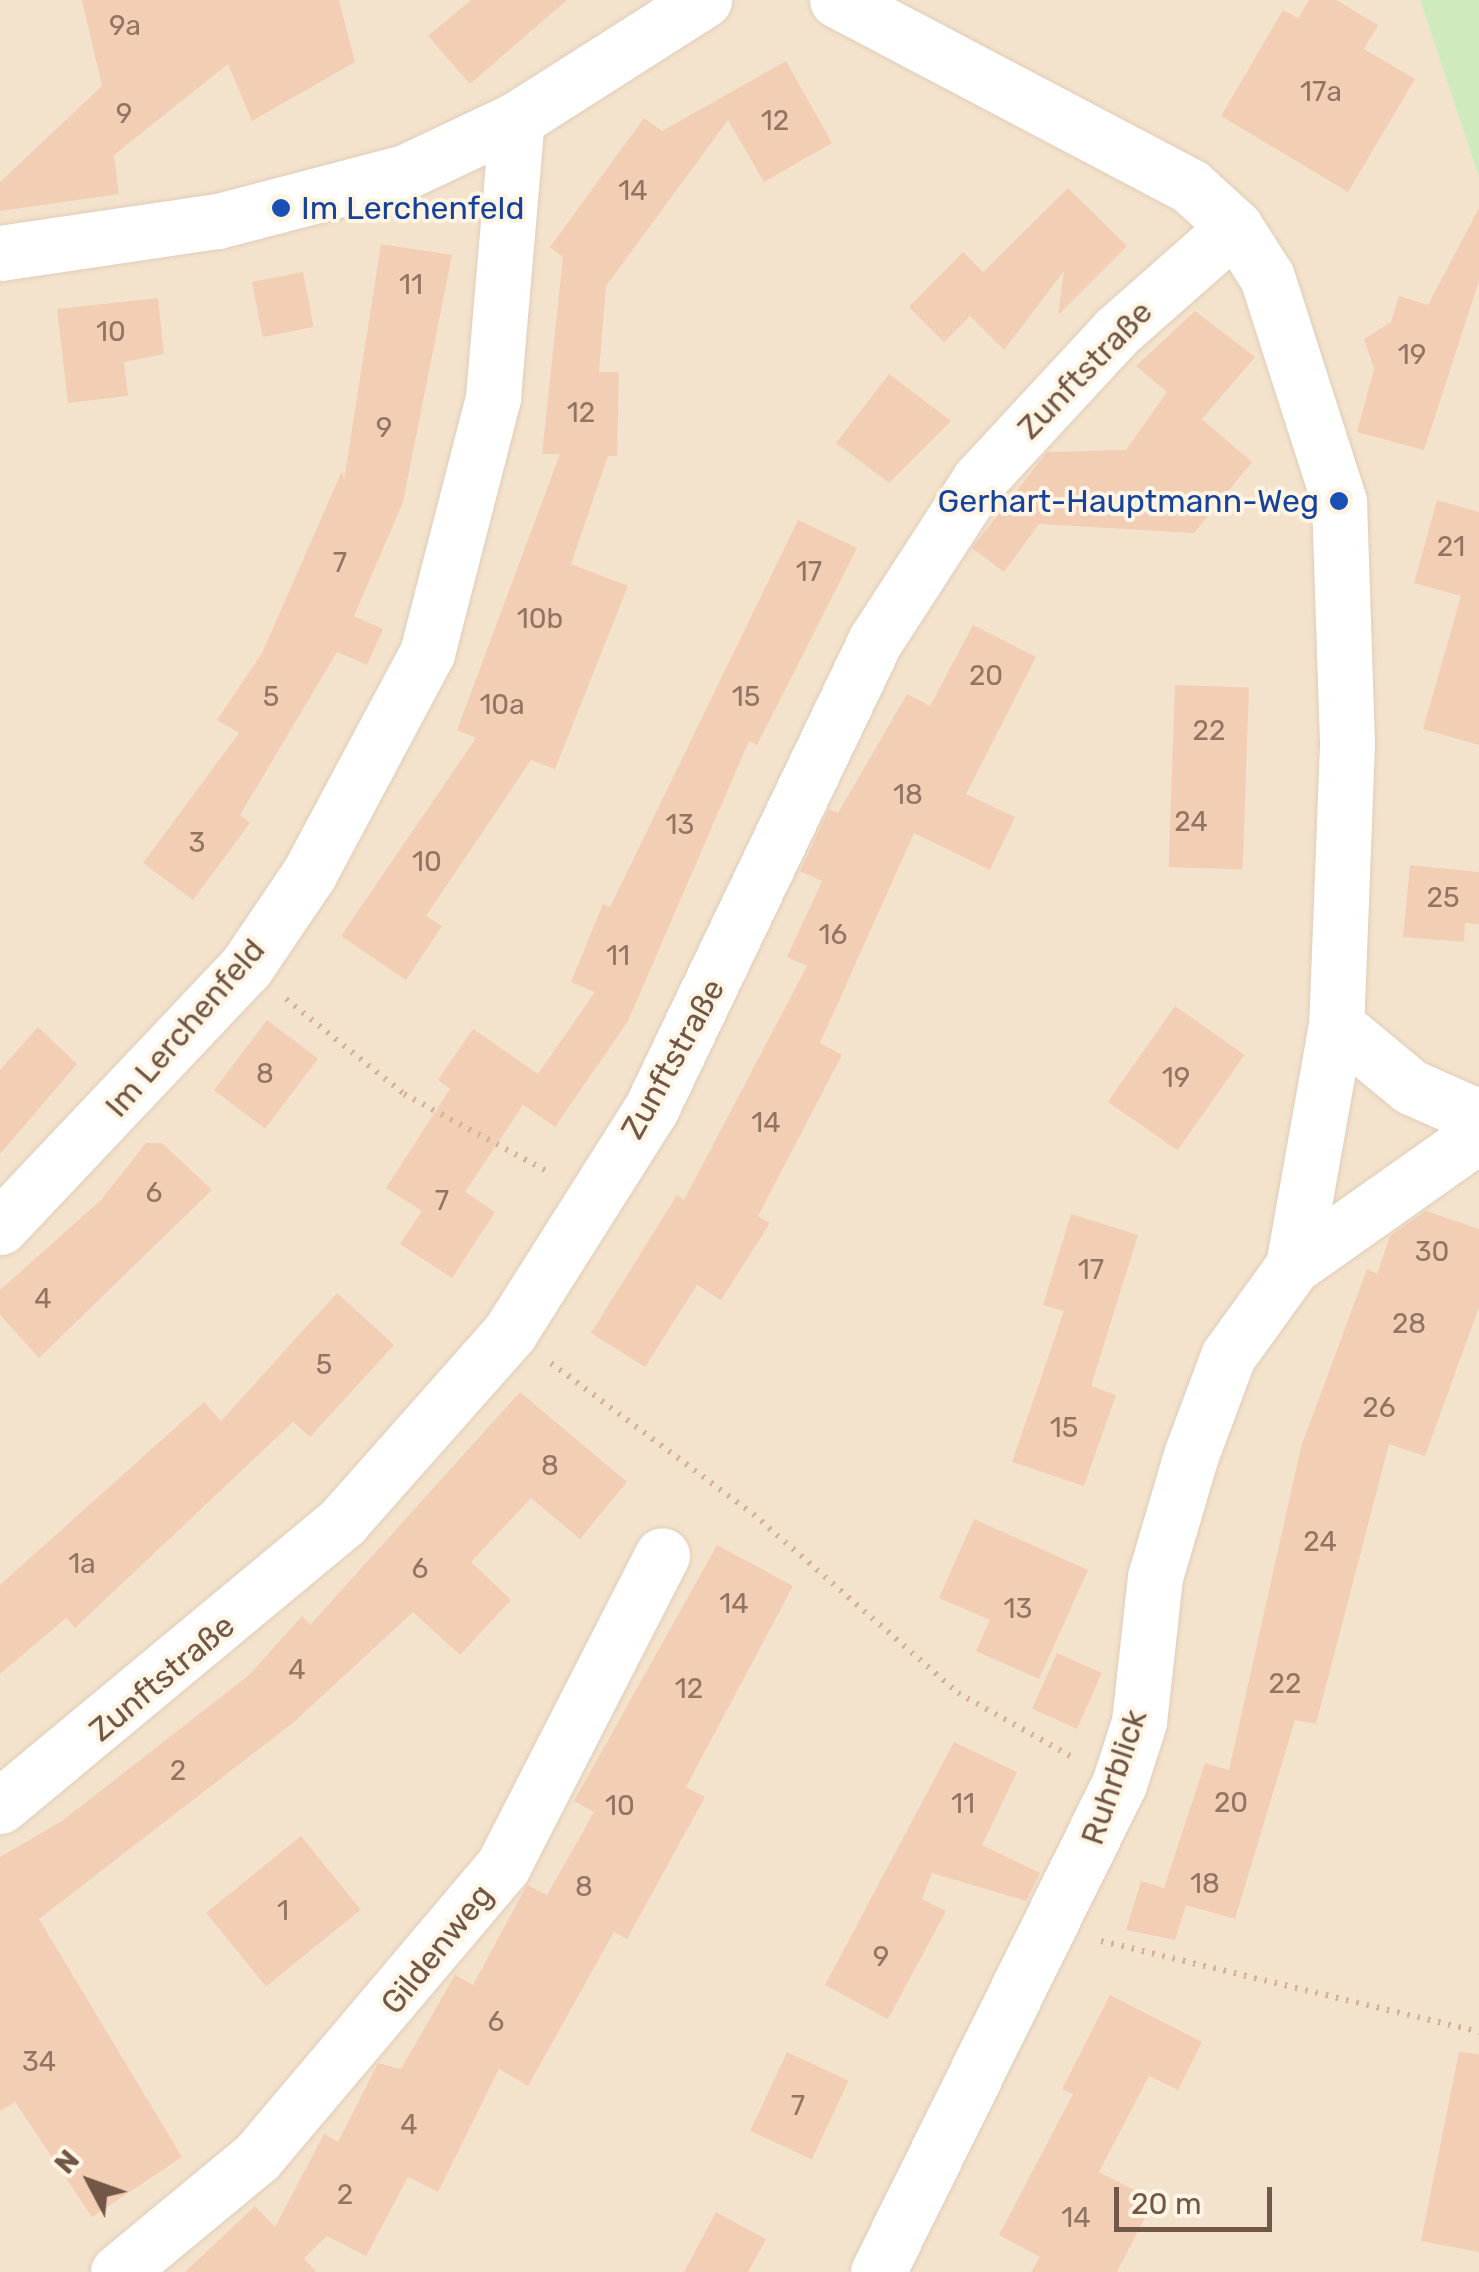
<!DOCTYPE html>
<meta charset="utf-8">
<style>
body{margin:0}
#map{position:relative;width:1479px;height:2272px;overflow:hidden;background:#fdf1de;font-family:Rubik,sans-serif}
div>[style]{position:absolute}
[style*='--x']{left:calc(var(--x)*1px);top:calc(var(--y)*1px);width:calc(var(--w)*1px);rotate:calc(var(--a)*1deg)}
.residential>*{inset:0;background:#f4e3cc}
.green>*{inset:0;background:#cfeabd}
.building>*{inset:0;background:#f2ceb5;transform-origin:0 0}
.path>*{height:6px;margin-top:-3px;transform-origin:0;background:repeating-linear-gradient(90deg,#d7b299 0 2.5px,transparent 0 10.5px)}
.roads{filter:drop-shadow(0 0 2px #e0cdba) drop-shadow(0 0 2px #e0cdba)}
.minor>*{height:55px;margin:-27.5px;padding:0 27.5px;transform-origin:27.5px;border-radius:27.5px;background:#fff}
.dots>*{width:28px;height:28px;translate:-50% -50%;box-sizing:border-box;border:5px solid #fff5e5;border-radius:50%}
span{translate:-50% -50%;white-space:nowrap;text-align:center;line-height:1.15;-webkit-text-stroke:8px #fff5e5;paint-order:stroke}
.number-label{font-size:28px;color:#927462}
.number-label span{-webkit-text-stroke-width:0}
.transit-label{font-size:32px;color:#164399}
.left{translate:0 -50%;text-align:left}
.right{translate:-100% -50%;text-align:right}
.street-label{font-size:32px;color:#725646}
.north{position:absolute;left:40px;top:2132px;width:100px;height:100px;-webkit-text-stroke:8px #fff5e5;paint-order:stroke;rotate:311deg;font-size:28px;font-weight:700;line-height:40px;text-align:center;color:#725646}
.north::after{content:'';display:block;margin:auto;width:35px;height:45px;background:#725646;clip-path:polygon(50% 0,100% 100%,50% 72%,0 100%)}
.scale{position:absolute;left:1114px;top:2187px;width:158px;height:45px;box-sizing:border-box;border:5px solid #725646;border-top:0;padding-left:12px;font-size:30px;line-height:35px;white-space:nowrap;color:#725646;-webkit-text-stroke:8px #fff5e5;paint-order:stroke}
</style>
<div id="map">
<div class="residential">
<div style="clip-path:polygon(0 0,1420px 0,1479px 178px,1479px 2272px,0 2272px)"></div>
</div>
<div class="green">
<div style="clip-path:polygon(1420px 0,1479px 0,1479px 178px)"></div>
</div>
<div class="building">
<div style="clip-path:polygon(82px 0,339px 0,355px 62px,252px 121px,228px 64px,114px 155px,119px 194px,0 211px,0 182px,102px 86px)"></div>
<div style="clip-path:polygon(471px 0,567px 0,470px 84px,428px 36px)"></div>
<div style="clip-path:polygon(1309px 0,1336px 0,1378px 25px,1364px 49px,1415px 79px,1348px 192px,1221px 116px,1283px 10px,1298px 18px)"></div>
<div style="clip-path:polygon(786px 61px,832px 143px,764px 182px,728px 120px,606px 286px,599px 372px,619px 372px,617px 456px,608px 456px,571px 564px,628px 586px,555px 769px,531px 760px,426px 916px,442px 926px,406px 980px,341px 936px,476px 738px,457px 730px,560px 454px,542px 454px,563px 257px,550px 247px,644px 118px,662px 131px)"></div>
<div style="clip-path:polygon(1068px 188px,1127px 246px,1058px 315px,1064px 271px,1004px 350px,970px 316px,944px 342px,909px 307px,963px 252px,983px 272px)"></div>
<div style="clip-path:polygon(1479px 208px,1479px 281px,1424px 450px,1357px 432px,1374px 369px,1364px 339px,1391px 322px,1399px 296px,1428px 305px)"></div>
<div style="clip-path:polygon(381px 244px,452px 255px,403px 502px,354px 616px,383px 629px,367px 665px,337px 652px,240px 815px,250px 823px,193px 900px,143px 863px,239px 733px,217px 720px,262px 653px,342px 471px,344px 480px)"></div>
<div style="left:303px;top:272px;width:56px;height:52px;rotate:79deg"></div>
<div style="clip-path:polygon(158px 298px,164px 354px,124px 362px,128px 396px,68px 403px,57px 309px)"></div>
<div style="clip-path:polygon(1195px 311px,1255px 357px,1202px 419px,1252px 462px,1194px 533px,1039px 524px,1004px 572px,972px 548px,1047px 452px,1126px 450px,1167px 392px,1136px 366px)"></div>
<div style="clip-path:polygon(889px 374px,951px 421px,889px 483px,836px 443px)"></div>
<div style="clip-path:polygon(1437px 500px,1479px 512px,1479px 745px,1423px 729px,1461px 596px,1414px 583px)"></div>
<div style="clip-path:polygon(798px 520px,857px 548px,757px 745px,749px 741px,628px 1021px,555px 1127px,523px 1105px,465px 1192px,495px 1212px,452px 1278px,400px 1244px,422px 1211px,386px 1188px,450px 1089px,438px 1080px,473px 1029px,538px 1074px,595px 992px,571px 982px,603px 904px,610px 907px)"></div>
<div style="clip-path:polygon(973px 625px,1036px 657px,966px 794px,1015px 817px,990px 870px,914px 833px,820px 1043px,842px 1055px,758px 1216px,770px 1223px,721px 1300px,697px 1285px,645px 1367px,591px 1333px,677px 1195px,684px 1200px,807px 966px,787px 957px,822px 881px,800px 871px,829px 809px,838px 813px,907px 694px,930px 706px)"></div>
<div style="left:1175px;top:685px;width:74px;height:182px;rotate:2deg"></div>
<div style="clip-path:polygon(1410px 865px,1479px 872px,1479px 924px,1465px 923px,1464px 942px,1403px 937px)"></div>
<div style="left:1175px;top:1006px;width:85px;height:117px;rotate:35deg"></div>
<div style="left:267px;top:1020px;width:64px;height:88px;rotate:37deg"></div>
<div style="clip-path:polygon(38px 1027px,77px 1064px,0 1154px,0 1070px)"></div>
<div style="clip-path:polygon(146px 1143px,162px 1143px,212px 1190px,39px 1358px,0 1315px,0 1290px,101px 1200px)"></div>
<div style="clip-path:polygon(1426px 1211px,1479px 1229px,1479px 1307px,1425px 1456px,1389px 1444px,1316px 1724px,1295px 1720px,1235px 1919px,1186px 1905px,1175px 1940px,1126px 1930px,1141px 1881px,1164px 1888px,1205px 1763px,1229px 1770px,1301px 1447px,1367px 1269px,1377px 1274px,1390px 1236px)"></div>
<div style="clip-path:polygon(1071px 1214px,1138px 1235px,1091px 1386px,1116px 1395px,1084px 1486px,1012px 1462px,1064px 1311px,1043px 1305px)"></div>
<div style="clip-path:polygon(337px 1293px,394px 1345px,310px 1437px,293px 1422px,75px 1628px,66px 1618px,0 1674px,0 1585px,204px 1402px,221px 1421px)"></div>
<div style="clip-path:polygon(520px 1392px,627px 1482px,580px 1539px,531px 1498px,471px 1562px,511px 1600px,460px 1655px,413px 1612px,294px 1722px,39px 1919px,182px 2157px,92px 2217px,15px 2102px,0 2111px,0 1857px,62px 1821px,249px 1675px,302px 1616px,310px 1625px)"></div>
<div style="clip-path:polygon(974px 1519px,1088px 1570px,1039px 1679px,976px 1651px,990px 1620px,939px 1598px)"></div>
<div style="clip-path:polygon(717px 1545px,793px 1586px,686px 1787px,705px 1797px,627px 1939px,614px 1932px,528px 2086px,499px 2069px,438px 2192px,408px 2177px,366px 2256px,327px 2236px,304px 2258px,316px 2272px,185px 2272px,255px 2206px,275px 2227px,324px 2134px,338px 2142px,378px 2063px,401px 2069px,455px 1975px,473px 1985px,527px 1885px,547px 1895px,594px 1812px,574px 1801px)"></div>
<div style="left:1057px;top:1653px;width:49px;height:61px;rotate:24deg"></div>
<div style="clip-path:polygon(954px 1742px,1017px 1772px,982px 1845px,1040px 1873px,1026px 1901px,932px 1873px,922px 1899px,946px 1911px,888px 2019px,825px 1985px)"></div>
<div style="left:301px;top:1836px;width:95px;height:122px;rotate:51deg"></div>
<div style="clip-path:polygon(1110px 1995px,1202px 2042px,1178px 2090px,1149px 2076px,1099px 2172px,1154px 2200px,1117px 2272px,1031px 2272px,1040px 2257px,999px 2235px,1073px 2094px,1062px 2089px)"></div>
<div style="left:787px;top:2052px;width:68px;height:87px;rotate:25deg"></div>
<div style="clip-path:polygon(1459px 2052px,1479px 2054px,1479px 2252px,1421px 2241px)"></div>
<div style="clip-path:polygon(716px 2212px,766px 2239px,748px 2272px,684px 2272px)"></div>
</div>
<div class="path">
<div style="--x:286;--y:999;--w:151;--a:38.8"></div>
<div style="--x:404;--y:1094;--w:166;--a:28.4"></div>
<div style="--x:551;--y:1363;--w:252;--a:36.8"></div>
<div style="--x:753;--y:1514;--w:272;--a:41.1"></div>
<div style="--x:958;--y:1693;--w:133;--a:29.3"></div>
<div style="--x:1101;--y:1941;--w:389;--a:13.5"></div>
</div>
<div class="roads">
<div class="minor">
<div style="--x:837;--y:0;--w:399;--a:27.8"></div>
<div style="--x:1190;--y:186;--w:61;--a:42.3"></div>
<div style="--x:1235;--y:227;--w:59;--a:57.4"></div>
<div style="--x:1267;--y:277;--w:235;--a:72.2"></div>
<div style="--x:1339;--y:501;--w:243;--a:88.1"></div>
<div style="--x:1347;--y:744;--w:281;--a:92.2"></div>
<div style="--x:1336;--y:1025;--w:97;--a:39.6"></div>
<div style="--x:1411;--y:1087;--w:74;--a:23.8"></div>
<div style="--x:0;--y:253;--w:220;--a:-8.4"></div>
<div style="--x:218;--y:221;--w:193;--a:-14.7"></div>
<div style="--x:405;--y:172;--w:124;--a:-25.3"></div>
<div style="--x:517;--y:119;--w:222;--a:-32.5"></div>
<div style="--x:0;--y:1227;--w:358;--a:-46.6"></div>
<div style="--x:246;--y:967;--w:112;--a:-55.9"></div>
<div style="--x:309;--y:874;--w:251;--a:-61.9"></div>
<div style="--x:427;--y:653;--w:264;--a:-75.5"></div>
<div style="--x:493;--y:397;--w:279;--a:-85.1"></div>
<div style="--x:1293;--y:1266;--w:228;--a:-35.2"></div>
<div style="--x:0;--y:1806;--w:446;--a:-39.7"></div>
<div style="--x:343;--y:1521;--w:252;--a:-48.5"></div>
<div style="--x:510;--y:1332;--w:264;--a:-57.7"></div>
<div style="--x:651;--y:1109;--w:519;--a:-64.42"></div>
<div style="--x:875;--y:641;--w:192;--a:-57.1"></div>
<div style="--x:979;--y:480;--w:203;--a:-47.2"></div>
<div style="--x:1117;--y:331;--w:157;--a:-41.4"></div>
<div style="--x:118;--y:2272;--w:180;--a:-39.6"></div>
<div style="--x:257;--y:2157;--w:381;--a:-49.8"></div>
<div style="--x:503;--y:1866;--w:349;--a:-62.9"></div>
<div style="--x:878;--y:2272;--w:544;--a:-63.72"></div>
<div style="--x:1119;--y:1784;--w:65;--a:-72.1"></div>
<div style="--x:1139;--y:1722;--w:146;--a:-83.7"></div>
<div style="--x:1155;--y:1577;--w:127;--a:-73.6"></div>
<div style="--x:1191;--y:1455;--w:106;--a:-69.5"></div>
<div style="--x:1228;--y:1356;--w:111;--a:-54.2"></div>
<div style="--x:1293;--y:1266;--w:245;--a:-79.9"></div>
</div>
</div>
<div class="dots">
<div style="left:281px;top:208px;background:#1a4fb4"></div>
<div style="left:1339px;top:501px;background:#1a4fb4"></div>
</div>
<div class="number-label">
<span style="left:125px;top:26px">9a</span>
<span style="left:1321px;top:92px">17a</span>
<span style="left:124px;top:114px">9</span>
<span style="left:775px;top:121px">12</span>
<span style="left:633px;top:191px">14</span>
<span style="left:411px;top:285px">11</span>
<span style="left:111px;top:332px">10</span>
<span style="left:1412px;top:355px">19</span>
<span style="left:581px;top:413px">12</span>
<span style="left:384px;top:428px">9</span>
<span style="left:1451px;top:547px">21</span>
<span style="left:340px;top:563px">7</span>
<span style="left:809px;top:572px">17</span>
<span style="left:540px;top:619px">10b</span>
<span style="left:986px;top:676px">20</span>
<span style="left:271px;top:697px">5</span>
<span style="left:746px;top:697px">15</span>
<span style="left:502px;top:705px">10a</span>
<span style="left:1209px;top:731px">22</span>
<span style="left:908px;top:795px">18</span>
<span style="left:1191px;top:822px">24</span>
<span style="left:680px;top:825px">13</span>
<span style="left:197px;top:843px">3</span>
<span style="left:427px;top:862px">10</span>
<span style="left:1443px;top:898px">25</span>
<span style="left:833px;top:935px">16</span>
<span style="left:618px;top:956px">11</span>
<span style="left:265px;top:1074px">8</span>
<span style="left:1176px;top:1078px">19</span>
<span style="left:766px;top:1123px">14</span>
<span style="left:154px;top:1193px">6</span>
<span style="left:442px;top:1201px">7</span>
<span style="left:1432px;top:1252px">30</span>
<span style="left:1091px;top:1270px">17</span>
<span style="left:43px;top:1299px">4</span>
<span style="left:1409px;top:1324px">28</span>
<span style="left:324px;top:1365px">5</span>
<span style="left:1379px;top:1408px">26</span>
<span style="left:1064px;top:1428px">15</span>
<span style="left:550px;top:1466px">8</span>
<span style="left:1320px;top:1542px">24</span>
<span style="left:82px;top:1564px">1a</span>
<span style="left:420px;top:1569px">6</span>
<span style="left:734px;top:1604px">14</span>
<span style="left:1018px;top:1609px">13</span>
<span style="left:297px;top:1670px">4</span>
<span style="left:1285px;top:1684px">22</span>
<span style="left:689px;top:1689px">12</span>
<span style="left:178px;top:1771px">2</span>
<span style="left:1231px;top:1803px">20</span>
<span style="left:963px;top:1804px">11</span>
<span style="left:620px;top:1806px">10</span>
<span style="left:1205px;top:1884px">18</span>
<span style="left:584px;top:1887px">8</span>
<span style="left:283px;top:1911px">1</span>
<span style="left:881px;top:1957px">9</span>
<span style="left:496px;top:2022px">6</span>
<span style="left:39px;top:2062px">34</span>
<span style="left:798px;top:2106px">7</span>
<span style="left:409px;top:2125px">4</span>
<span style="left:345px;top:2195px">2</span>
<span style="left:1076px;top:2218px">14</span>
</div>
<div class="transit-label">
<span class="left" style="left:301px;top:208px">Im Lerchenfeld</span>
<span class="right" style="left:1319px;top:501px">Gerhart-Hauptmann-Weg</span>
</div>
<div class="street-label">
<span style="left:1085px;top:370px;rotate:-46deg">Zunftstraße</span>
<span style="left:185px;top:1028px;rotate:-49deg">Im Lerchenfeld</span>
<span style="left:673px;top:1059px;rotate:-61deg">Zunftstraße</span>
<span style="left:162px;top:1678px;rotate:-40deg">Zunftstraße</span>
<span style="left:1114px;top:1777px;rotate:-71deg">Ruhrblick</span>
<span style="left:437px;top:1949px;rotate:-51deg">Gildenweg</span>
</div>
<div class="north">N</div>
<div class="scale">20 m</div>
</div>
